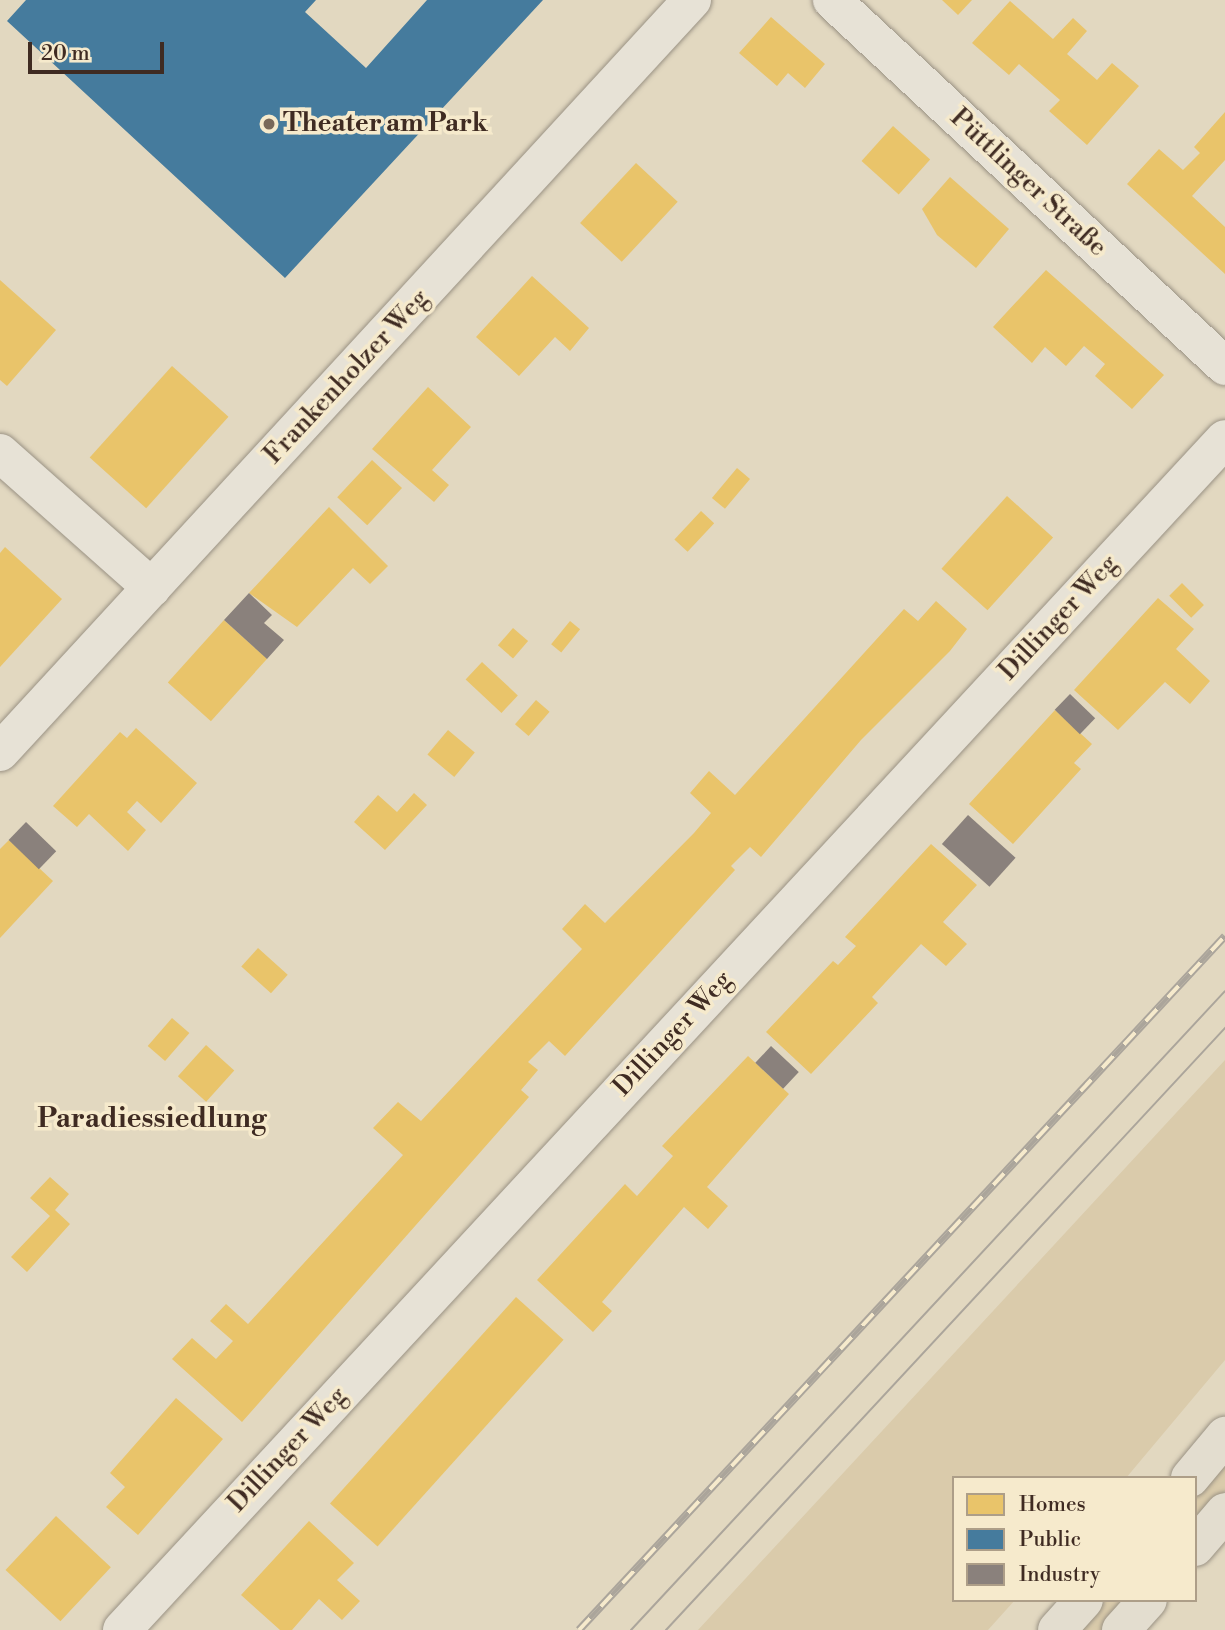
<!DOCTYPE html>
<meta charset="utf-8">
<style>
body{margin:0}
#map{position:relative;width:1225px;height:1630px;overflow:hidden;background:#e2d8c0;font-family:"Libre Bodoni",serif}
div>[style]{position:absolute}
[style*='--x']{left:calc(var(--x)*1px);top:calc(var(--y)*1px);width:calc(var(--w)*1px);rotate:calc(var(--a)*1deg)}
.green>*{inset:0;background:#dacbab}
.homes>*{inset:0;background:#e9c46a;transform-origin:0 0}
.public>*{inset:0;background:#457b9d}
.industry>*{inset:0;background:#8a817c;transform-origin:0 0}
.roads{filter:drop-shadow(0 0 2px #9a9284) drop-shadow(0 0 2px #9a9284)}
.minor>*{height:38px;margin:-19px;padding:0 19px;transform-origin:19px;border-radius:19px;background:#e7e2d6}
.major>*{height:38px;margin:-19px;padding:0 19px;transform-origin:19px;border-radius:19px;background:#e3ddcf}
.tram>*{height:2px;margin:-1px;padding:0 1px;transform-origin:1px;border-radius:1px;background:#aba59b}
.rail>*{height:8px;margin-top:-4px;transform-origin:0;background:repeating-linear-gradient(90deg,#f6eacc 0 16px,#aba59b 0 32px);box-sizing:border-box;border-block:2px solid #aba59b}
.dots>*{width:19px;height:19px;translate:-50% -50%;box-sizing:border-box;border:4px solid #f6eacc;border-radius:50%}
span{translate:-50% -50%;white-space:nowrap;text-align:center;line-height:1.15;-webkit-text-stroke:7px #f6eacc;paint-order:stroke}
.poi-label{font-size:26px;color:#3f2b22;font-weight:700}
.left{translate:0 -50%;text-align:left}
.street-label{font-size:26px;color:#3f2b22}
.neighbourhood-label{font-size:28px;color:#3f2b22;font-weight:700}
.legend{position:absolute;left:952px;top:1476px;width:245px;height:126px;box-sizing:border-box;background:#f6eacc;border:2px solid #ad9e88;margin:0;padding:9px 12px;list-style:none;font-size:21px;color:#3f2b22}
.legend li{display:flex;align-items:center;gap:14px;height:35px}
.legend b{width:35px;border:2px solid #ad9e88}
.scale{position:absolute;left:28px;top:42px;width:136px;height:32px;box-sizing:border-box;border:4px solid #3f2b22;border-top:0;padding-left:9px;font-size:21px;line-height:24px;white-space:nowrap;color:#3f2b22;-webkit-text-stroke:5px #f6eacc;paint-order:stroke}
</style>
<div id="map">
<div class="green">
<div style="clip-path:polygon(1225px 1060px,1225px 1360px,1126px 1478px,954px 1478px,954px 1600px,1015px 1600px,988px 1630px,698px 1630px)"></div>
<div style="clip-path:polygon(1225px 1463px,1225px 1491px,1195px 1525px,1195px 1498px)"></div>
<div style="clip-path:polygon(1106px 1600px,1128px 1600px,1101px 1630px,1079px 1630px)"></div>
</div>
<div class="homes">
<div style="clip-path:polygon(942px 0,972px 0,958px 15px)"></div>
<div style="clip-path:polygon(1010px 1px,1053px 39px,1073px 18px,1087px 31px,1067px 54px,1097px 80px,1112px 63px,1139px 86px,1087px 145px,1049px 111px,1060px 100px,1019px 64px,1009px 75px,972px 43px)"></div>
<div style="clip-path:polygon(771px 17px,825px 64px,805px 88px,788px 73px,777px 86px,739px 53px)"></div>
<div style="clip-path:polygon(1225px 112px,1225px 160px,1192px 196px,1225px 227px,1225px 274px,1127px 184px,1159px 149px,1183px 170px,1200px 153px,1194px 147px)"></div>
<div style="left:893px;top:126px;width:50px;height:47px;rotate:42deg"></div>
<div style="left:636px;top:163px;width:57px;height:82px;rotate:43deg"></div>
<div style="clip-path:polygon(950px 177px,1009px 229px,976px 268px,937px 235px,922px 209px)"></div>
<div style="clip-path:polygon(1046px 270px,1164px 375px,1132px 409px,1095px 376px,1105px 364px,1084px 346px,1066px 366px,1045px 347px,1032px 363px,993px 327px)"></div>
<div style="clip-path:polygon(532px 276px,589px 328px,570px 351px,555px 337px,519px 376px,476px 337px)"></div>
<div style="clip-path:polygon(0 280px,56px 330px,7px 386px,0 380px)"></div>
<div style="left:172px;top:366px;width:76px;height:123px;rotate:42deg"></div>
<div style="clip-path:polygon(428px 387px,471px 427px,432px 470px,449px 485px,434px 502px,372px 449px)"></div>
<div style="left:372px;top:460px;width:41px;height:51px;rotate:43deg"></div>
<div style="left:737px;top:468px;width:17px;height:39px;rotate:40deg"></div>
<div style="left:1007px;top:496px;width:62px;height:98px;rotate:42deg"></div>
<div style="clip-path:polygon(329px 507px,388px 566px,370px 584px,353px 568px,297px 627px,249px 593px)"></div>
<div style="left:701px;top:511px;width:18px;height:39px;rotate:43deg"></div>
<div style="clip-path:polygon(5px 547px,62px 599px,0 667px,0 553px)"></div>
<div style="left:1182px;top:583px;width:31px;height:18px;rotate:45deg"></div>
<div style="clip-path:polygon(1158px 598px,1194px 629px,1176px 649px,1210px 681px,1190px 704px,1165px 682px,1118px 730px,1074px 690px)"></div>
<div style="clip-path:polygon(936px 601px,967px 629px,950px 651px,861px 740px,761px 857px,750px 847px,731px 866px,735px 870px,565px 1056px,549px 1041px,528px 1062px,538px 1070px,521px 1090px,529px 1097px,242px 1422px,172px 1359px,192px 1338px,216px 1359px,233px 1341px,210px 1321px,226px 1304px,248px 1324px,403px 1155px,373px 1128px,398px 1102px,421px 1121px,582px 949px,562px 929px,585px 904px,605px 923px,694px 833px,711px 813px,690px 793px,709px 771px,735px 795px,904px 609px,918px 621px)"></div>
<div style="left:224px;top:620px;width:58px;height:84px;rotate:42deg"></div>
<div style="left:570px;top:621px;width:13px;height:30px;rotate:39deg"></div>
<div style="left:513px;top:628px;width:20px;height:23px;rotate:41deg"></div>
<div style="left:482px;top:662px;width:49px;height:24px;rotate:43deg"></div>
<div style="left:536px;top:700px;width:18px;height:32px;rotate:41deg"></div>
<div style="clip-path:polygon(1055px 710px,1092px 744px,1074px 763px,1081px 769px,1013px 844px,969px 804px)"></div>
<div style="clip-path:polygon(136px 728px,197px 783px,161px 823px,137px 801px,127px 812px,146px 830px,128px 851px,89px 814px,77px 827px,53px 806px,120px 732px,127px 738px)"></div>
<div style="left:448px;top:730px;width:35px;height:32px;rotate:40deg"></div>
<div style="clip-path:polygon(414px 793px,427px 805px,385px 850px,354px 822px,378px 795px,397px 812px)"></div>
<div style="clip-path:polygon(9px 840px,53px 881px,0 938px,0 849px)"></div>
<div style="clip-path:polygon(931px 844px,977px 885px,943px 922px,967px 944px,946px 966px,921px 944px,872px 997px,878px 1003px,811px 1074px,766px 1032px,833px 961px,838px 965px,856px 946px,845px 937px)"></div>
<div style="left:258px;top:948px;width:40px;height:25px;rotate:42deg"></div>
<div style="left:172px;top:1018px;width:23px;height:37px;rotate:41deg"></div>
<div style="left:206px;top:1045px;width:38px;height:42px;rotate:42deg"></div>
<div style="clip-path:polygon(748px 1056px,789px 1094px,707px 1187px,728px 1206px,708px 1229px,684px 1207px,602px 1302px,612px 1311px,593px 1332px,537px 1280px,625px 1184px,637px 1196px,673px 1156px,662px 1146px)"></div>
<div style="clip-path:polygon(50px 1177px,69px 1194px,55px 1210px,70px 1224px,27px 1272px,11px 1257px,50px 1216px,30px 1198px)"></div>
<div style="left:516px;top:1297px;width:64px;height:278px;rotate:42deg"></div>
<div style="clip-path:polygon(176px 1398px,223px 1439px,138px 1535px,106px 1507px,125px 1487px,110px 1473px)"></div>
<div style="left:56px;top:1516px;width:75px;height:74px;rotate:43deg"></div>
<div style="clip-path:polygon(309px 1521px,354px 1563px,337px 1580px,360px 1601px,342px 1620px,319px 1599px,292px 1630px,280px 1630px,241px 1595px)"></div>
</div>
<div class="public">
<div style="clip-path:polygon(26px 0,316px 0,305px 12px,366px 68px,427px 0,543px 0,285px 278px,7px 21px)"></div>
</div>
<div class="industry">
<div style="clip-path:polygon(249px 593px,272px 615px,264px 623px,284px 640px,267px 659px,224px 620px)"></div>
<div style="left:1070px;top:694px;width:35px;height:22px;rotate:44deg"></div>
<div style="left:968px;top:815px;width:64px;height:39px;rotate:42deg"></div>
<div style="left:26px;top:822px;width:42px;height:25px;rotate:44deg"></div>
<div style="left:771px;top:1046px;width:38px;height:23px;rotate:43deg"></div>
</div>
<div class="roads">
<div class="minor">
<div style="--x:832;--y:0;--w:537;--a:42.96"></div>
<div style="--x:0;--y:453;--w:203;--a:41.6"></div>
<div style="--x:0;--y:752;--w:1022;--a:-47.38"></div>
<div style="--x:122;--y:1630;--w:1623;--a:-47.2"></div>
</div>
<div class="major">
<div style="--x:1190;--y:1478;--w:55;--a:-50.2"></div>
<div style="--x:1195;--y:1547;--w:46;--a:-49.4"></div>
<div style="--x:1057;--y:1630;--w:40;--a:-48"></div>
<div style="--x:1121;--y:1630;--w:40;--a:-48"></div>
</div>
</div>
<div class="tram">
<div style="--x:631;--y:1630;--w:872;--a:-47.09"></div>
<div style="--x:666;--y:1630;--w:822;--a:-47.12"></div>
</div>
<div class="rail">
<div style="--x:579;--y:1630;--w:948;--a:-47.05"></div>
</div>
<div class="dots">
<div style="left:269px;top:124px;background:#786859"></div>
</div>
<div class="poi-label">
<span class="left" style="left:283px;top:124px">Theater am Park</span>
</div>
<div class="street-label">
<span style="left:1028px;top:183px;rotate:43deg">Püttlinger Straße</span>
<span style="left:347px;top:377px;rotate:-47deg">Frankenholzer Weg</span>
<span style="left:1059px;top:618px;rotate:-47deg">Dillinger Weg</span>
<span style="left:673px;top:1034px;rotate:-47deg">Dillinger Weg</span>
<span style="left:288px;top:1450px;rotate:-47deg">Dillinger Weg</span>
</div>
<div class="neighbourhood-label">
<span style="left:152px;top:1119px">Paradiessiedlung</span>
</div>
<ul class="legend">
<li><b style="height:19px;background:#e9c46a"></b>Homes</li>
<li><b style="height:19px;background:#457b9d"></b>Public</li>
<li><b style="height:19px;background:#8a817c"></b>Industry</li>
</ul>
<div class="scale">20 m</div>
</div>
